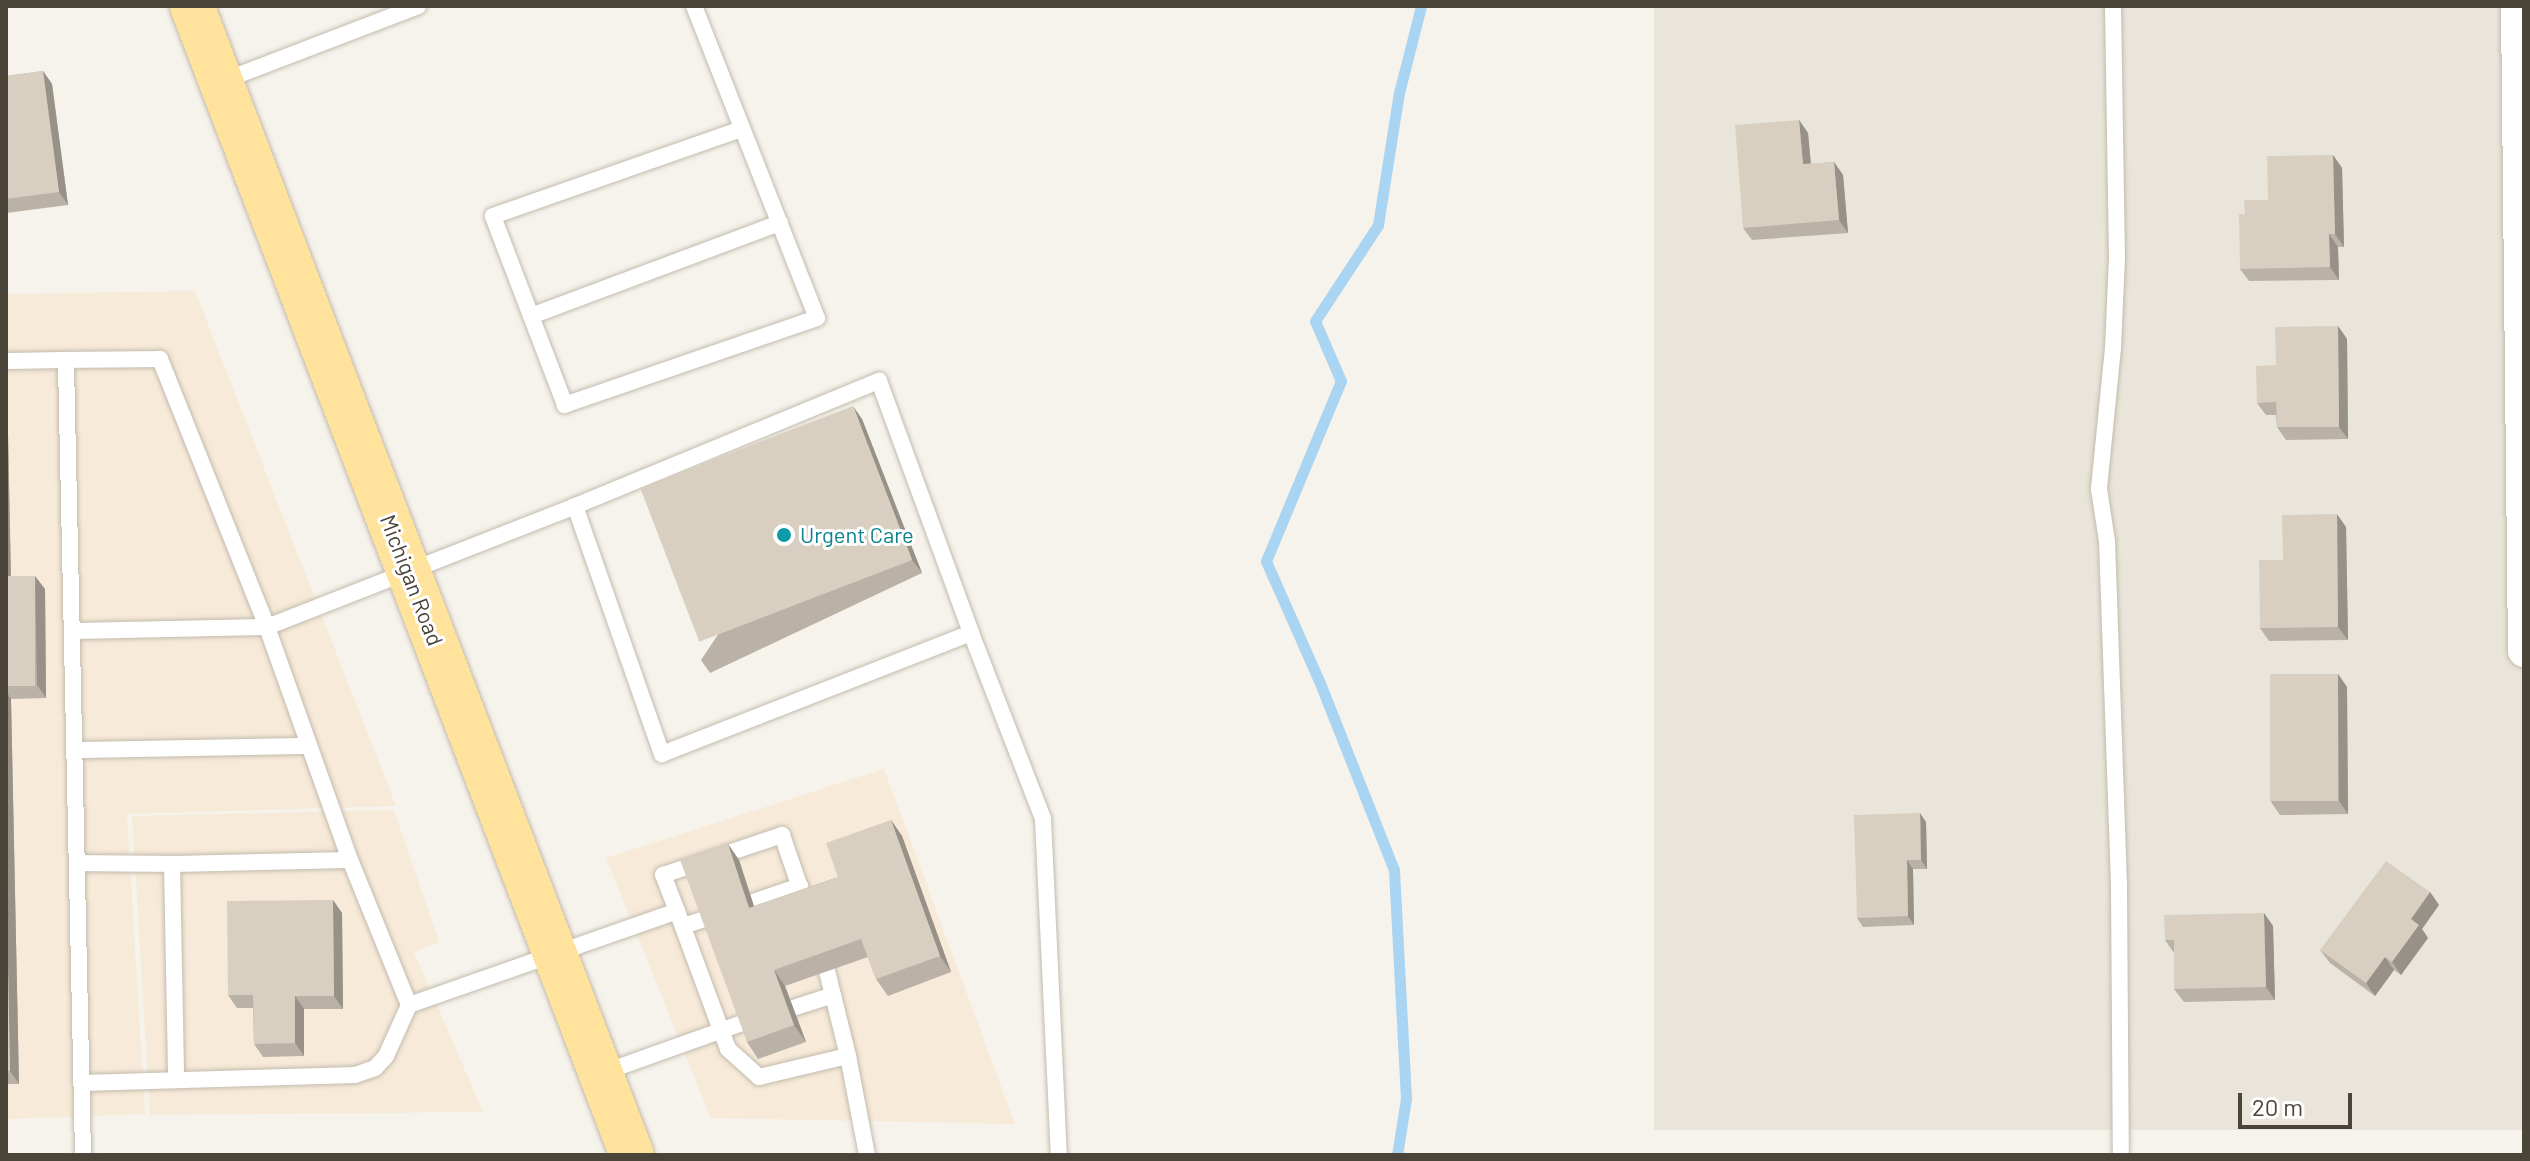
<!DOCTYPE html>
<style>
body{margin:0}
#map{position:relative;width:2530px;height:1161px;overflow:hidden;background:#f6f3ec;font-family:Barlow,sans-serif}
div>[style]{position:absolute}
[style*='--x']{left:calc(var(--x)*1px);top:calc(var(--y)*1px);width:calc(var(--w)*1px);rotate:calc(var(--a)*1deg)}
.residential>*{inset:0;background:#eae5da;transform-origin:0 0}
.commercial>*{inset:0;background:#f7ead8}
.stream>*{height:11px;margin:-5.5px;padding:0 5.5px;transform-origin:5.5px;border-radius:5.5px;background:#a9d4f2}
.roads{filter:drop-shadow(0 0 2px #c2bbae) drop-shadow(0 0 2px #c2bbae)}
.lane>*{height:16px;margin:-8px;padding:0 8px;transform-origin:8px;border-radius:8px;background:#fff}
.street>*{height:32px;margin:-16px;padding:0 16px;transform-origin:16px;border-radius:16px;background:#fff}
.primary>*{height:44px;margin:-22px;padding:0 22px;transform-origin:22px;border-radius:22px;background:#ffe39c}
.wall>*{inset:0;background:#bab2a6}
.shaded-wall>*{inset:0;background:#979187}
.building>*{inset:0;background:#d8cfc1;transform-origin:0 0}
.dots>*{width:22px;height:22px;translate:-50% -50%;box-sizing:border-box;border:4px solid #fff;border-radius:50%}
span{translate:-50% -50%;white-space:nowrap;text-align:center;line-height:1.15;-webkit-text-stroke:6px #fff;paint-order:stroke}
.culture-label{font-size:22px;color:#0d838f}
.left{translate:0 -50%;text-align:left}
.street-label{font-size:22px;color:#4b4439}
.frame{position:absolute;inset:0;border:8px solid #4b4439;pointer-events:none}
.scale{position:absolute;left:2238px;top:1093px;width:114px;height:36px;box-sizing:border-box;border:4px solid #4b4439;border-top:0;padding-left:10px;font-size:24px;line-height:28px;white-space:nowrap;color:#4b4439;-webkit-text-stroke:6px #fff;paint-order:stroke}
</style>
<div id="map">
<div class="residential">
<div style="left:1654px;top:6px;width:870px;height:1124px"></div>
</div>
<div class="commercial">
<div style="clip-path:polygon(195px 291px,396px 806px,127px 814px,145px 1114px,6px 1119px,6px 294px)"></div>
<div style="clip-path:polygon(884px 769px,1015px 1124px,711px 1118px,606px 858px)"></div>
<div style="clip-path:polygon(394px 810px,439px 942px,414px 952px,483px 1112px,150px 1115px,132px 816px)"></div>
</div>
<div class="stream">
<div style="--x:1397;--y:1155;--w:57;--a:-80.9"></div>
<div style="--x:1406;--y:1099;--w:229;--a:-93"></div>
<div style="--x:1394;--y:870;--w:201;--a:-111.6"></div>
<div style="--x:1320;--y:683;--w:133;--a:-113.9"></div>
<div style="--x:1266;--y:561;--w:195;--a:-67.4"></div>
<div style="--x:1341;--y:381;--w:65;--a:-113.4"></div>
<div style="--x:1315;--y:321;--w:115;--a:-56.7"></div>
<div style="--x:1378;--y:225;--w:134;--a:-81"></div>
<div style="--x:1399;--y:93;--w:90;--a:-75.8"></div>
</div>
<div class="roads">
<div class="lane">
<div style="--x:694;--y:6;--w:335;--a:68.5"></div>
<div style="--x:817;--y:318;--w:267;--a:161"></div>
<div style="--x:565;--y:405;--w:202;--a:-110.9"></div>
<div style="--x:493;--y:216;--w:264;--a:-19.3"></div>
<div style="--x:2113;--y:6;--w:251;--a:89.1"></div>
<div style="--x:2117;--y:257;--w:91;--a:92.5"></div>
<div style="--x:2113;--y:348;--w:142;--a:95.7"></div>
<div style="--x:2099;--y:489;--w:53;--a:81.3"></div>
<div style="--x:2107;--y:541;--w:348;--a:88"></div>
<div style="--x:2119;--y:889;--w:266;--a:89.6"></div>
<div style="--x:223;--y:81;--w:209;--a:-21"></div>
<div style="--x:531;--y:316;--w:266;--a:-20.5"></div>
<div style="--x:6;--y:361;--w:60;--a:-1"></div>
<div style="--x:575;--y:506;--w:329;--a:-22.4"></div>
<div style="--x:879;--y:381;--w:268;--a:69.9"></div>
<div style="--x:72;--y:631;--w:195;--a:-1.2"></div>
<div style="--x:267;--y:627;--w:247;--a:70.4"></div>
<div style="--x:350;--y:860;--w:178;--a:178.7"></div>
<div style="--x:172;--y:864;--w:216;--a:88.9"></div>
<div style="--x:75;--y:750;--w:233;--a:-1"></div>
<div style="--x:77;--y:863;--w:95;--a:0.6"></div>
<div style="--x:753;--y:902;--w:50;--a:-18.8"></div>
<div style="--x:677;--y:911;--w:39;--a:-111"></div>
<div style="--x:663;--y:875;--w:126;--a:-18.6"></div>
<div style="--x:782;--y:835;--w:77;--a:71.1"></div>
<div style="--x:683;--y:926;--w:25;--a:-18"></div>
<div style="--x:827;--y:971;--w:88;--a:76.1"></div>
<div style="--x:409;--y:1005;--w:284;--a:-19.3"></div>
<div style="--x:677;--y:911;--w:147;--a:69.7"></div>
<div style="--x:728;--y:1049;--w:42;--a:42.1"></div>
<div style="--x:759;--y:1077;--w:91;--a:-13.3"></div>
<div style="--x:848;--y:1056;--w:101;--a:79.1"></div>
<div style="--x:793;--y:1008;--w:42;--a:-18"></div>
<div style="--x:602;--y:1073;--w:152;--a:-19.6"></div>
<div style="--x:82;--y:1083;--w:273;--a:-1.7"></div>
<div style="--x:355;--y:1075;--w:21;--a:-19"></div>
<div style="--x:375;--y:1068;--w:16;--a:-47"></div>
<div style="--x:386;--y:1056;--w:56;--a:-65.7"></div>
<div style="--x:409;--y:1005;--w:157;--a:-112.1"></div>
<div style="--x:83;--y:1155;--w:795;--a:-91.23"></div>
<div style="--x:66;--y:360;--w:94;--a:-0.6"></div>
<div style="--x:160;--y:359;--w:289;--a:68.2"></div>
<div style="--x:267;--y:627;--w:331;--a:-21.4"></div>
<div style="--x:575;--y:506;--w:263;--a:70.7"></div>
<div style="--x:662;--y:754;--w:332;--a:-21.4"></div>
<div style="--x:971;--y:633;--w:199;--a:68.8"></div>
<div style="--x:1043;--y:819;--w:336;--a:87.3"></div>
</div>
<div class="street">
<div style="--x:2517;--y:6;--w:645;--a:89.38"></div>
</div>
<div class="primary">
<div style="--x:192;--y:6;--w:1230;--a:69.05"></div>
</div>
</div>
<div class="wall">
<div style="clip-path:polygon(43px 71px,52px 84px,68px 205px,6px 213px,6px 76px)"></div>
<div style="clip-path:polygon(1799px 120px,1808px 133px,1811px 164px,1834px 162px,1843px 175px,1848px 233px,1752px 240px,1743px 228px)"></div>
<div style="clip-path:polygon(2333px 155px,2342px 168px,2344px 247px,2338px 247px,2339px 280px,2249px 281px,2240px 269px,2245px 214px,2268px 200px)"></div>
<div style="clip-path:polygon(2338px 326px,2347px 339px,2348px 439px,2286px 440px,2277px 427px,2276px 415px,2266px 415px,2257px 403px,2276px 365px)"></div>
<div style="clip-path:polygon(6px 382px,7px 383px,11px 576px,45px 589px,46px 698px,11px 699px,19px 1084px,6px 1084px)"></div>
<div style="clip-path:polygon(862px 419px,922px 573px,710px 673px,701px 660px)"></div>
<div style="clip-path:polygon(2346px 527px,2348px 640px,2269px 641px,2260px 628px,2283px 560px)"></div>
<div style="clip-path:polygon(2338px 674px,2347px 687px,2348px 814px,2280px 815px,2271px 802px)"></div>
<div style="clip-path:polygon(891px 820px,902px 836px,951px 972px,888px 996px,876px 979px,868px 957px,785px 986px,806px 1042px,758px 1059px,747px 1042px,728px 844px,739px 860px,754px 906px,838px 877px)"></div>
<div style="clip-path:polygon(1926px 822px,1927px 869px,1913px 869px,1914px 925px,1863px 927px,1857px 918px)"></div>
<div style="clip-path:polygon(2430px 892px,2439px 905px,2422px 929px,2428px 938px,2401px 975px,2394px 970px,2375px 996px,2330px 963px,2320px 950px)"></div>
<div style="clip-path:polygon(333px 900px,342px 913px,343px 1009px,304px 1009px,304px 1056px,263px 1057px,254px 1044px,253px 1008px,237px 1008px,228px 995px)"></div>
<div style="clip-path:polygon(2264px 913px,2273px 926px,2275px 1000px,2184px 1002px,2174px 989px,2174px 953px,2165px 940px)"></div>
</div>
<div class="shaded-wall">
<div style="clip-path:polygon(43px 71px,52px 84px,68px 205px,59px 192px)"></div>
<div style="clip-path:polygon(1799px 120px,1808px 133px,1812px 177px,1803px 164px)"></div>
<div style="clip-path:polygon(2333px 155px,2342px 168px,2344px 247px,2335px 234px)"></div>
<div style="clip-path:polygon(1834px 162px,1843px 175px,1848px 233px,1839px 220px)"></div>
<div style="clip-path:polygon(2329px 234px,2338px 247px,2339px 280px,2330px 267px)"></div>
<div style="clip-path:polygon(2338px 326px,2347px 339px,2348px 439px,2339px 427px)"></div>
<div style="clip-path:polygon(6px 382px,7px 383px,11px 589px,6px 582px)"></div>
<div style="clip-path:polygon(853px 406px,862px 419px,922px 573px,912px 560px)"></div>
<div style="clip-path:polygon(2337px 514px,2346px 527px,2348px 640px,2338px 627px)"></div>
<div style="clip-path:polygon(35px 576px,45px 589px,46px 698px,37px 685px)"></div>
<div style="clip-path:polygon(2338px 674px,2347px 687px,2348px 814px,2339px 801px)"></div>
<div style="clip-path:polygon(6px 691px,11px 699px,19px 1084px,10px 1071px,6px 865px)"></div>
<div style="clip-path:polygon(1920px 813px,1926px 822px,1927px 869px,1921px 860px)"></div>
<div style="clip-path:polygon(891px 820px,902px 836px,951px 972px,940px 956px)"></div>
<div style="clip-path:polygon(728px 844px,739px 860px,760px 925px,749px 908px)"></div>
<div style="clip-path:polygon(1907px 860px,1913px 869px,1914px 925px,1908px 916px)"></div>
<div style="clip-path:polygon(2430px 892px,2439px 905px,2422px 929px,2428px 938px,2401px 975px,2392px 962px,2411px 919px)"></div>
<div style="clip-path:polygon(333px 900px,342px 913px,343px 1009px,334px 996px)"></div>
<div style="clip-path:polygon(2264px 913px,2273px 926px,2275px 1000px,2266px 987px)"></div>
<div style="clip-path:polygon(2385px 957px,2394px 970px,2375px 996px,2366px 983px)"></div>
<div style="clip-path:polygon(774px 970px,785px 986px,806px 1042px,794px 1025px)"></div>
<div style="clip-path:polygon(295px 996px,304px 1009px,304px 1056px,295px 1043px)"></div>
</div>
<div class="building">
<div style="clip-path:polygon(43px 71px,59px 192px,6px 199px,6px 76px)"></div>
<div style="clip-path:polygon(1799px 120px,1803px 164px,1834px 162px,1839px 220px,1743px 228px,1735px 125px)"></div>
<div style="clip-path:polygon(2333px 155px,2335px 234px,2329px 234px,2330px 267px,2240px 269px,2239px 214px,2245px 214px,2244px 200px,2268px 200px,2267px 156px)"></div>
<div style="clip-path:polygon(2338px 326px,2339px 427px,2277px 427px,2276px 402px,2257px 403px,2256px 366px,2276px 365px,2275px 327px)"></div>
<div style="left:853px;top:406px;width:165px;height:228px;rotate:69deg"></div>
<div style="clip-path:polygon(2337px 514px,2338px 627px,2260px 628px,2259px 560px,2283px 560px,2282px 515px)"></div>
<div style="left:6px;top:576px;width:29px;height:110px"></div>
<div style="left:2338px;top:674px;width:127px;height:68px;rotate:90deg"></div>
<div style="clip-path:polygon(1920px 813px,1921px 860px,1907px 860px,1908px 916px,1857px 918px,1854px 815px)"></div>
<div style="clip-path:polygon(891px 820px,940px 956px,876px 979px,861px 939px,774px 970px,794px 1025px,747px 1042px,680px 860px,728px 844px,749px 908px,838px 877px,826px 843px)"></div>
<div style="clip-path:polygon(2386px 861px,2430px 892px,2411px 919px,2419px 925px,2392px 962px,2385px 957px,2366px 983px,2320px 950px)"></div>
<div style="clip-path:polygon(6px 865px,10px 1071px,6px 1071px)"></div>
<div style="clip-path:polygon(333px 900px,334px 996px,295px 996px,295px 1043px,254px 1044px,253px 995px,228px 995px,227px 901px)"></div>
<div style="clip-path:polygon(2264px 913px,2266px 987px,2174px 989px,2174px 940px,2165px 940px,2164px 915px)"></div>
</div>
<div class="dots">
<div style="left:784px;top:535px;background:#0f9aa8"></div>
</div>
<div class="culture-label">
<span class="left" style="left:800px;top:535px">Urgent Care</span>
</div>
<div class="street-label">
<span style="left:412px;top:580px;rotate:69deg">Michigan Road</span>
</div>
<div class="frame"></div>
<div class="scale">20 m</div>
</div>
